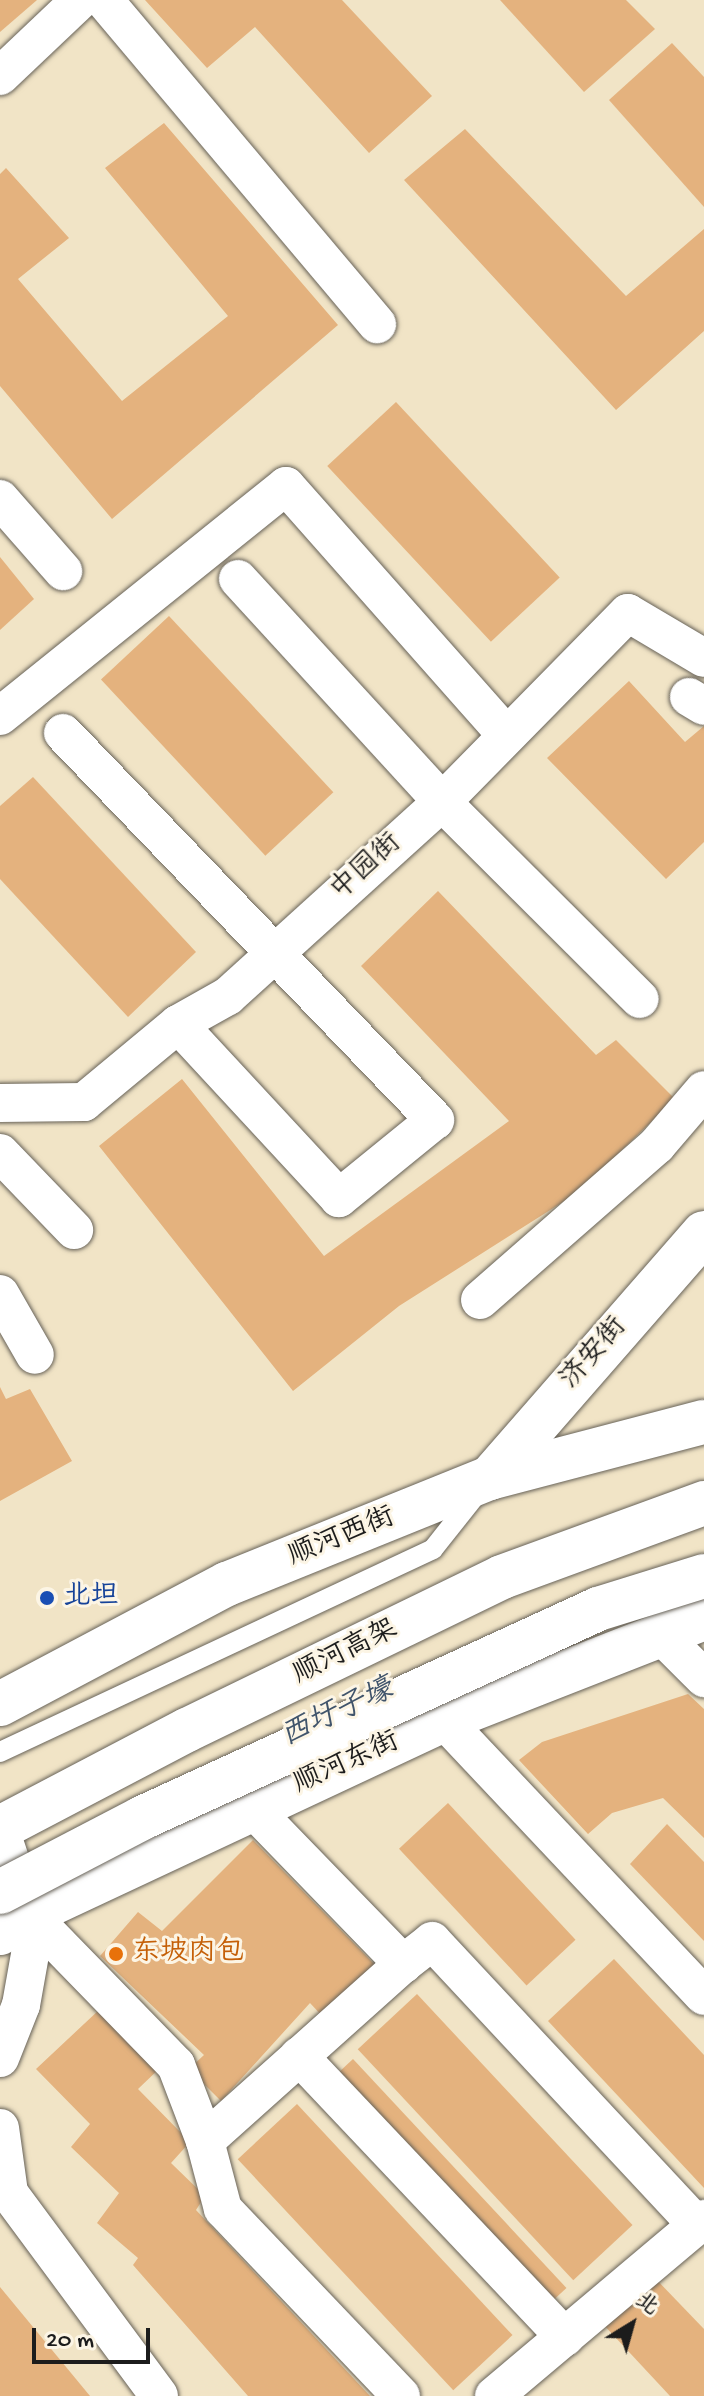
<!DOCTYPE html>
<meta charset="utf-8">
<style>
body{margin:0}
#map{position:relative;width:704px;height:2396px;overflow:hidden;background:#f1e4c6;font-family:"Gochi Hand","LXGW WenKai TC",sans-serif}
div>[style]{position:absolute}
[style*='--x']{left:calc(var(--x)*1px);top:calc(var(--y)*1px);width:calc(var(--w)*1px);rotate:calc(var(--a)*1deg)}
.building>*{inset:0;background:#e4b27e;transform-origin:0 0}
.roads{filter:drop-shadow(0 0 2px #676258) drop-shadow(0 0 2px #676258)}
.service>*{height:20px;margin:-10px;padding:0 10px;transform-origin:10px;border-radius:10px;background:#fff}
.minor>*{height:38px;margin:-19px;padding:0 19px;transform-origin:19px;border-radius:19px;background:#fff}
.secondary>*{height:44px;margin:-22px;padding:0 22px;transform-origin:22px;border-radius:22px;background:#fff}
.primary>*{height:44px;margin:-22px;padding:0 22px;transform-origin:22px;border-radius:22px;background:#fff}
.trunk>*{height:44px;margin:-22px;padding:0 22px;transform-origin:22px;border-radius:22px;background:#fff}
.bridges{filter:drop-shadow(0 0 2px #676258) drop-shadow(0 0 2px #676258)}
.trunk-bridge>*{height:44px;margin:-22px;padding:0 22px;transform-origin:22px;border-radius:22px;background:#fff}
.dots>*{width:22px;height:22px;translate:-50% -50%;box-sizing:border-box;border:4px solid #fcf5e5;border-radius:50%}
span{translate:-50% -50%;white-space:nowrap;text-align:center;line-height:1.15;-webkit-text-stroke:6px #fcf5e5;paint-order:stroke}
.street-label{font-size:28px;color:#1c1c1c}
.transit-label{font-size:28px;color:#164399}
.left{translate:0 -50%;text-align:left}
.food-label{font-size:28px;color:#c56008}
.water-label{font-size:30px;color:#40546b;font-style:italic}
.north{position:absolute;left:592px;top:2284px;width:80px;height:80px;-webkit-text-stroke:6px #fcf5e5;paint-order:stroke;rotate:37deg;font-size:22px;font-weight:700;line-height:32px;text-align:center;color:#1c1c1c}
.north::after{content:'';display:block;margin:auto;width:28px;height:36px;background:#1c1c1c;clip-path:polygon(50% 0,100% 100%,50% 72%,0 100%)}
.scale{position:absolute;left:32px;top:2328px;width:118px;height:36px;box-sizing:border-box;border:4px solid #1c1c1c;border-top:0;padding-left:10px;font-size:24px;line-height:28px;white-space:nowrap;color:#1c1c1c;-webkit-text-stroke:6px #fcf5e5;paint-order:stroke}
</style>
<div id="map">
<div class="building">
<div style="clip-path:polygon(0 0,37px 0,0 32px)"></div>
<div style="clip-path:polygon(145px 0,342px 0,432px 96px,369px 153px,255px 27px,207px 68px)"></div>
<div style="clip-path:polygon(500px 0,626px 0,655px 29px,584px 92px)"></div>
<div style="clip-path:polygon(672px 43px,704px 77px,704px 207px,609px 100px)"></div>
<div style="clip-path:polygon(164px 123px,338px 325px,112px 519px,0 386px,0 174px,6px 168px,69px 238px,18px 279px,122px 401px,228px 316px,105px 168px)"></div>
<div style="clip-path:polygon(465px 129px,626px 296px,704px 229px,704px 331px,616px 410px,404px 180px)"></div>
<div style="left:396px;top:402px;width:240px;height:94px;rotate:47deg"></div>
<div style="clip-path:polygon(0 557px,34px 599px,0 630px)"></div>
<div style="left:169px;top:616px;width:241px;height:93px;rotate:47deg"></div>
<div style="clip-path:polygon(629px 681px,685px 742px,704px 726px,704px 842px,666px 879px,547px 758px)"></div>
<div style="clip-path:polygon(33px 777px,196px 952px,128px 1017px,0 879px,0 806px)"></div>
<div style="clip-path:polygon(438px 891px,596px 1055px,616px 1040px,675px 1099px,577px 1193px,399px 1306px,293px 1391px,99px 1146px,182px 1079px,324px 1256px,509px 1121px,361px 966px)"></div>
<div style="clip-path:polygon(0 1387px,6px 1399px,30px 1389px,72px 1461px,0 1501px)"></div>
<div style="clip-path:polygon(688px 1694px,704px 1709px,704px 1838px,663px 1798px,612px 1813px,588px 1834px,519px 1760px,542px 1742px)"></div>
<div style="left:448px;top:1803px;width:187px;height:67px;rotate:47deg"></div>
<div style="clip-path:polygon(667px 1824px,704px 1862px,704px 1941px,630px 1864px)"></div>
<div style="clip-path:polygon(253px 1840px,378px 1968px,324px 2018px,310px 2003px,221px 2101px,189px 2069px,204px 2055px,100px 1956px,138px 1912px,162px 1931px)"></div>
<div style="clip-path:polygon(614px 1959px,704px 2055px,704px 2188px,548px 2021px)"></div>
<div style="left:417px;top:1994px;width:316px;height:81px;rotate:47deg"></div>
<div style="clip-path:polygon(100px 2009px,161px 2067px,138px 2089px,190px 2142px,171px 2163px,205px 2196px,196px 2210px,370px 2396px,248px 2396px,133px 2265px,138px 2258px,97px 2223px,119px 2193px,71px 2147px,90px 2124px,36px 2069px)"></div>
<div style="left:353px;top:2059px;width:313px;height:30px;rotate:47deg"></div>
<div style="left:297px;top:2104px;width:316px;height:81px;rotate:47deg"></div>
<div style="clip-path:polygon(654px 2277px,704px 2329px,704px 2396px,670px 2396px,602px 2323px)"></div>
<div style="clip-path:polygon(0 2287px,90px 2396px,0 2396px)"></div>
</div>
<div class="roads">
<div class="service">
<div style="--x:0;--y:1752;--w:478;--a:-25.1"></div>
<div style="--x:433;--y:1549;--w:74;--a:-51.6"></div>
</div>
<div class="minor">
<div style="--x:104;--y:0;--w:424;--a:49.9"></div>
<div style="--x:0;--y:76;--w:110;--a:-43.5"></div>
<div style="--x:0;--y:499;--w:96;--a:48.8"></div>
<div style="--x:238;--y:579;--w:302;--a:47.5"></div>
<div style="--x:442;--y:802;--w:279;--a:44.9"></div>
<div style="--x:689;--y:697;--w:17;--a:31"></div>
<div style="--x:0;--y:716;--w:367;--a:-38.8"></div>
<div style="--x:286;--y:486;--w:332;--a:48.5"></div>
<div style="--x:63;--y:733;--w:537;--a:46.13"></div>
<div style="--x:435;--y:1120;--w:124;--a:140.9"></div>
<div style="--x:339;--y:1198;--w:237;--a:-132.8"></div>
<div style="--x:0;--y:1103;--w:84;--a:-0.7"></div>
<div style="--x:84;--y:1102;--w:122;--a:-39.7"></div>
<div style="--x:178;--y:1024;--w:57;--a:-29.2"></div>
<div style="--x:228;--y:996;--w:289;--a:-42.2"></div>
<div style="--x:442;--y:802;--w:265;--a:-45.5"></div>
<div style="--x:628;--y:613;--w:88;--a:30.6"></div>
<div style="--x:0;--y:1153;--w:107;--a:46.1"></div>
<div style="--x:0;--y:1294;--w:70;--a:60.2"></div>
<div style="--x:480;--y:1300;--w:235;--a:-41.2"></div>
<div style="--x:657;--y:1145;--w:72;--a:-49.5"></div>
<div style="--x:659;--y:1633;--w:64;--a:45"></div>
<div style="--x:444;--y:1720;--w:379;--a:46.7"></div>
<div style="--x:251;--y:1807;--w:219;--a:45.9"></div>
<div style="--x:403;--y:1964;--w:37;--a:-38"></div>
<div style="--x:432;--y:1941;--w:388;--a:47"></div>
<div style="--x:0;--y:1829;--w:108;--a:71.7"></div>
<div style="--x:34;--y:1932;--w:74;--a:100.1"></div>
<div style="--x:21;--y:2005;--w:57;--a:111.6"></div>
<div style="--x:29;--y:1914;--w:211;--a:45.8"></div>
<div style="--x:176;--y:2065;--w:81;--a:69.1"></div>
<div style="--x:205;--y:2141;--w:266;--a:-41.8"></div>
<div style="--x:299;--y:2056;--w:387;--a:46.6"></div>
<div style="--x:0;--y:2128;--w:66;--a:82.1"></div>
<div style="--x:9;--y:2193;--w:252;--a:53.5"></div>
<div style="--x:205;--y:2141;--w:70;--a:75.2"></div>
<div style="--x:223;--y:2209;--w:258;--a:46.4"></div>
<div style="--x:494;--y:2396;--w:275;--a:-40.1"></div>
</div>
<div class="secondary">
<div style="--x:490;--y:1478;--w:325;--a:-48.9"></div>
</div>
<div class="primary">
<div style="--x:0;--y:1704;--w:257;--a:-27.9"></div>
<div style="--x:227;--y:1584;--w:284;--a:-22"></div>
<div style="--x:490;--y:1478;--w:221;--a:-14.7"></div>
<div style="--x:0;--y:1933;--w:35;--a:-33"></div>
<div style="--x:29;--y:1914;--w:458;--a:-25.1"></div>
<div style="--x:444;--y:1720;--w:279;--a:-21.4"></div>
</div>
<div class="trunk">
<div style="--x:0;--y:1828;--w:211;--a:-27.7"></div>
<div style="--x:187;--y:1730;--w:350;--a:-25.9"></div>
<div style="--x:502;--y:1577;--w:215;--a:-20.1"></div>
</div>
</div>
<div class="bridges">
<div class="trunk-bridge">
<div style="--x:0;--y:1892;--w:160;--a:-27.5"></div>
<div style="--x:142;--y:1818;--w:502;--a:-24.62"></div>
<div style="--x:598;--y:1609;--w:111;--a:-17.3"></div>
</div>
</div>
<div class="dots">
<div style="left:47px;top:1598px;background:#1a4fb4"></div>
<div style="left:116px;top:1954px;background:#e8710a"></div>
</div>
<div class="street-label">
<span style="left:367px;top:868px;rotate:-42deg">中园街</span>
<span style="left:595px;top:1354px;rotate:-49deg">济安街</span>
<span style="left:342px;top:1538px;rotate:-22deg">顺河西街</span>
<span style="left:346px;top:1653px;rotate:-26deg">顺河高架</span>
<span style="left:347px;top:1764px;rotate:-24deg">顺河东街</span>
</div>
<div class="transit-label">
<span class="left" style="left:63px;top:1598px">北坦</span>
</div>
<div class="food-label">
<span class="left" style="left:132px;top:1954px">东坡肉包</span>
</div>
<div class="water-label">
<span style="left:338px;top:1715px;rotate:-25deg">西圩子壕</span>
</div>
<div class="north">北</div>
<div class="scale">20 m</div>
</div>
